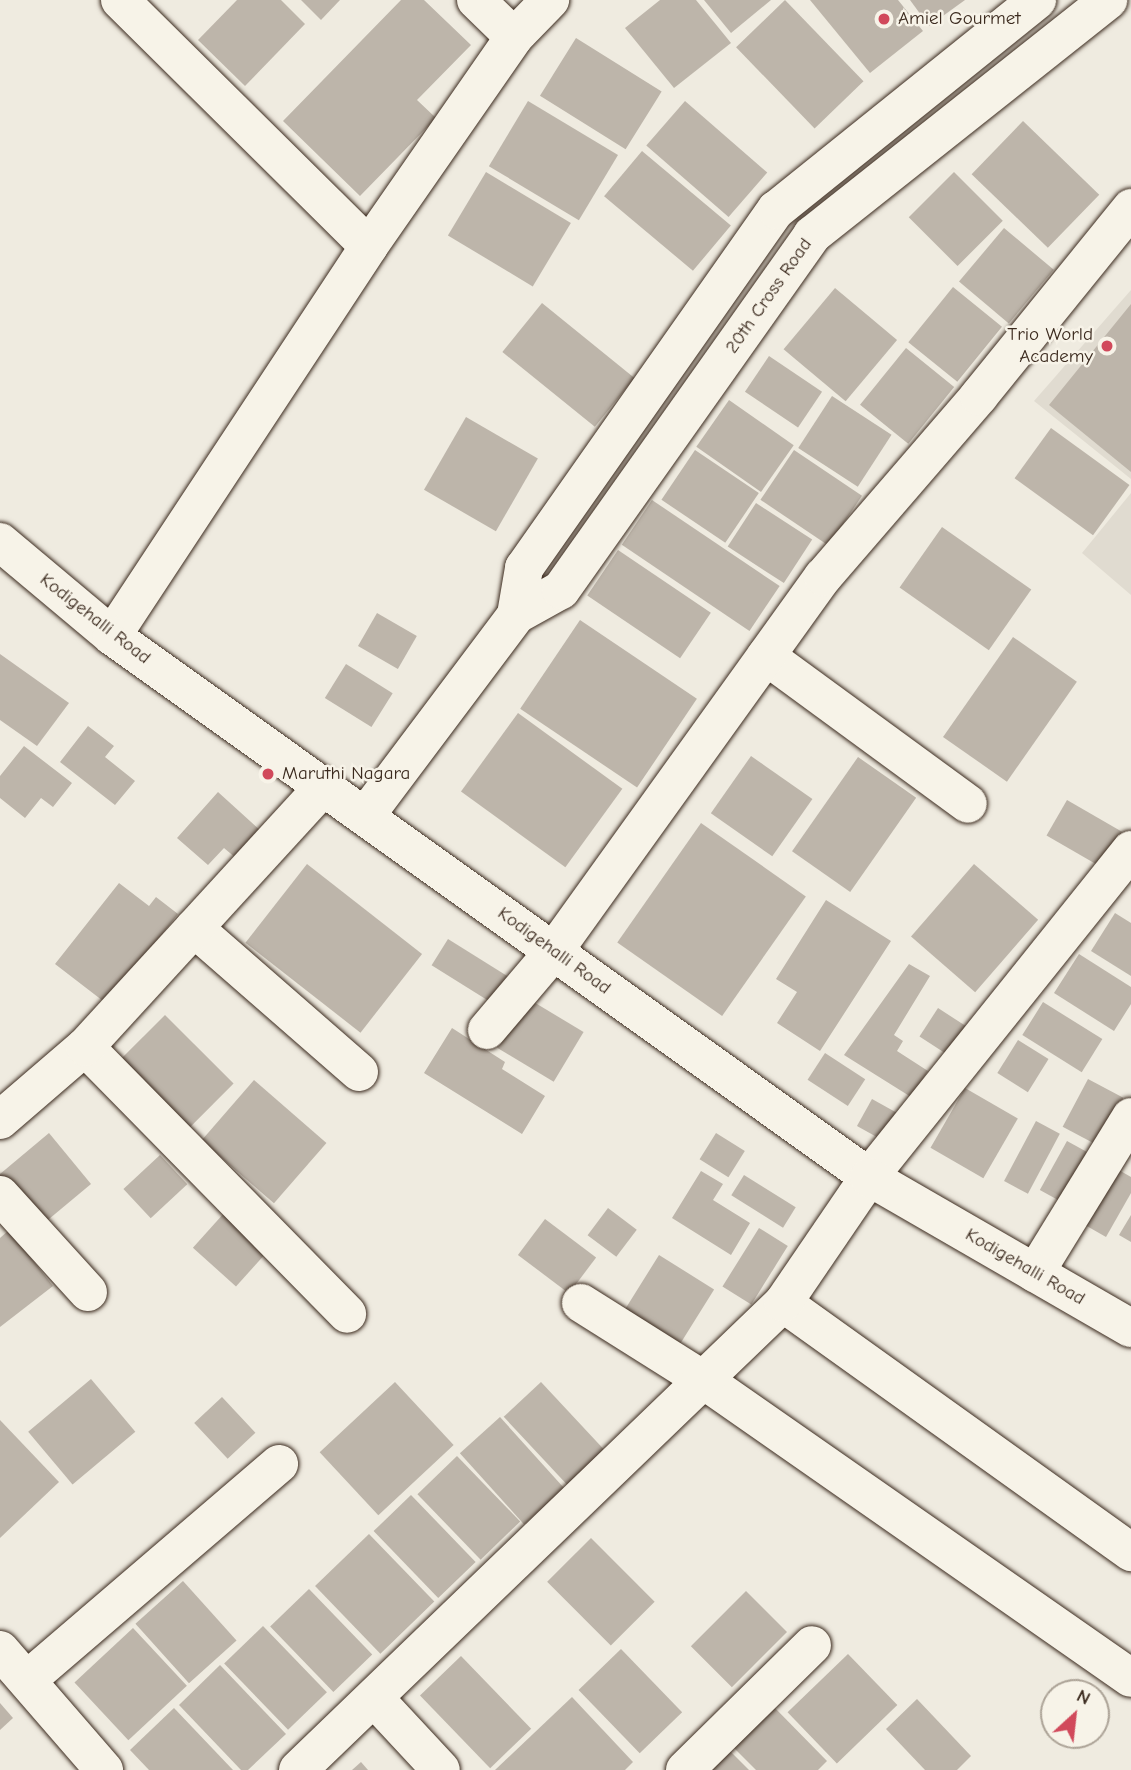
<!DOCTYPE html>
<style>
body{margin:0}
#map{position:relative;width:1131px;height:1770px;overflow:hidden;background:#efebe0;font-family:"Comic Neue",sans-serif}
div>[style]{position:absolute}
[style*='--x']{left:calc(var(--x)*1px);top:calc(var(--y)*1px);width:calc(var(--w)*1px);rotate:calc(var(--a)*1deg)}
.built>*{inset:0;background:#e0dbd0}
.building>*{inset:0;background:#bdb5aa;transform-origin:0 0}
.roads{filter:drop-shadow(0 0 2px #3b2a1e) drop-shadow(0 0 2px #3b2a1e)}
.street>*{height:38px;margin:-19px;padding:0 19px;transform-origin:19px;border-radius:19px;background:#f7f3e8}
.secondary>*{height:38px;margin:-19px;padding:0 19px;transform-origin:19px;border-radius:19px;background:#f7f3e8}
.dots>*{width:19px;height:19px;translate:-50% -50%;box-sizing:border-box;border:4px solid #f7f3e8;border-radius:50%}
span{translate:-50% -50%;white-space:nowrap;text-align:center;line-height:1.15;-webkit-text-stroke:5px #f7f3e8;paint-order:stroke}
.poi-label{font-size:19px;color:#3b2a1e}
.left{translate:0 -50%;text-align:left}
.right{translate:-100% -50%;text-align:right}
.street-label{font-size:19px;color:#3b2a1e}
.north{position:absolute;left:1040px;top:1679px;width:70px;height:70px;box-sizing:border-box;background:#f7f3e8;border:2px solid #aca397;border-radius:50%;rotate:27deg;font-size:19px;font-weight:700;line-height:28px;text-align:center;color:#3b2a1e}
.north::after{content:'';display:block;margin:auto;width:24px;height:32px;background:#d1495b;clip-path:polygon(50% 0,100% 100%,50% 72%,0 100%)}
</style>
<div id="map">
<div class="built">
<div style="clip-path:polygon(1131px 290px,1131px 479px,1034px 401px)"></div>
<div style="clip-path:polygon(1131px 493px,1131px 595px,1082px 553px)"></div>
</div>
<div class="building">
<div style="clip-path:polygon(237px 0,281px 0,305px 24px,245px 86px,198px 40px)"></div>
<div style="clip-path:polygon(301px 0,340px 0,321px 20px)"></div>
<div style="clip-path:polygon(401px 0,424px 0,471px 45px,417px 100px,436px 118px,360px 196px,283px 121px)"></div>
<div style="clip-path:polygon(660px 0,696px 0,731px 43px,674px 88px,625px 28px)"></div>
<div style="clip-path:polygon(704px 0,771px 0,731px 33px)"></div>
<div style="left:785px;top:0;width:113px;height:68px;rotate:46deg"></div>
<div style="clip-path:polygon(810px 0,898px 0,923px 31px,870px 73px)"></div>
<div style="clip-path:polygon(910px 0,965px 0,929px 26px)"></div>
<div style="left:576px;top:38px;width:101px;height:68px;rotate:32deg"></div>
<div style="left:528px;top:101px;width:105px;height:76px;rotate:31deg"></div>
<div style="left:685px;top:101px;width:109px;height:59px;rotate:41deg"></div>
<div style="left:1023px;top:121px;width:106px;height:74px;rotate:44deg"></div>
<div style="left:642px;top:151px;width:116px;height:59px;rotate:40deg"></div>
<div style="left:486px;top:172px;width:99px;height:74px;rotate:31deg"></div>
<div style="left:954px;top:172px;width:69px;height:64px;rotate:45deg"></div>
<div style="left:1004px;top:228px;width:65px;height:70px;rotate:40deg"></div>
<div style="left:953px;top:287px;width:63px;height:71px;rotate:39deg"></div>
<div style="left:835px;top:288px;width:81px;height:80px;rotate:40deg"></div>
<div style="left:542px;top:303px;width:119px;height:63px;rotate:39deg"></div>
<div style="clip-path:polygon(1131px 304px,1131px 472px,1049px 405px)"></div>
<div style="left:906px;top:348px;width:62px;height:73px;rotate:39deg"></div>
<div style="left:769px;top:356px;width:64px;height:43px;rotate:34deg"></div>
<div style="left:832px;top:396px;width:71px;height:62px;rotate:33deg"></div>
<div style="left:729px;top:400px;width:79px;height:57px;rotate:35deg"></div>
<div style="left:466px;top:417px;width:83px;height:84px;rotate:30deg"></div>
<div style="left:1051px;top:428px;width:97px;height:62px;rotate:36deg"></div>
<div style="left:695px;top:450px;width:77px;height:60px;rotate:34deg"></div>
<div style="left:794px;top:450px;width:82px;height:60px;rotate:34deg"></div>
<div style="left:652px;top:500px;width:154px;height:54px;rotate:34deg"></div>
<div style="left:756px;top:503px;width:67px;height:52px;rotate:33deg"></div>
<div style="left:942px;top:527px;width:109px;height:74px;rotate:35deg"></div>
<div style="left:618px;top:550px;width:112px;height:55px;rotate:34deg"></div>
<div style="left:377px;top:613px;width:46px;height:38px;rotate:30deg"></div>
<div style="left:580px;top:620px;width:141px;height:107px;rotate:34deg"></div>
<div style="left:1013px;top:637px;width:78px;height:122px;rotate:35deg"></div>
<div style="clip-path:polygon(0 654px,69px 703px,37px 746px,0 720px)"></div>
<div style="left:346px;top:664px;width:55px;height:40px;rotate:32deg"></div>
<div style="left:518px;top:713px;width:129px;height:97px;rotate:36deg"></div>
<div style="clip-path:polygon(88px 726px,114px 746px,105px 757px,135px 781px,115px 805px,60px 762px)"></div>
<div style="clip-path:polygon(24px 746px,72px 783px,53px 807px,41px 798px,25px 818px,0 798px,0 776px)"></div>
<div style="left:751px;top:756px;width:75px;height:70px;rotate:35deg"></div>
<div style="left:858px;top:757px;width:71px;height:115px;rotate:35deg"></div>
<div style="clip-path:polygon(218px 792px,262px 832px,237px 859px,224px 848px,208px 865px,177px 838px)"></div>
<div style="left:1067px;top:800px;width:64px;height:41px;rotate:30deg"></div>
<div style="left:701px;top:823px;width:128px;height:146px;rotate:35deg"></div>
<div style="left:307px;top:864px;width:146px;height:100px;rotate:38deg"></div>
<div style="left:974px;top:864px;width:85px;height:96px;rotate:41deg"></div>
<div style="clip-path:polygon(119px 883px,149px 906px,156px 897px,178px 914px,107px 1004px,55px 964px)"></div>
<div style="clip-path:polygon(826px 900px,891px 941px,820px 1051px,777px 1023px,797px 992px,776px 979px)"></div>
<div style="clip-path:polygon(1115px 913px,1131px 923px,1131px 976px,1091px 951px)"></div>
<div style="left:448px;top:939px;width:76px;height:31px;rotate:32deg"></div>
<div style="clip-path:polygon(1079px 954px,1131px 987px,1131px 1004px,1114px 1031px,1054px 993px)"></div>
<div style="clip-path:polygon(909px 964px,930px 976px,894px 1035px,903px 1041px,897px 1051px,928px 1071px,911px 1097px,844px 1055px)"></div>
<div style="left:527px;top:998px;width:66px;height:58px;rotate:31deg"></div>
<div style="left:1043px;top:1002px;width:70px;height:39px;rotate:32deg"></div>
<div style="left:938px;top:1008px;width:40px;height:34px;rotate:33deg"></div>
<div style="left:165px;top:1015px;width:97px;height:74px;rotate:45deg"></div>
<div style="clip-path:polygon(452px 1028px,505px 1062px,502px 1069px,545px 1096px,522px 1134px,424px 1073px)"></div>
<div style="left:1018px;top:1040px;width:36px;height:39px;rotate:32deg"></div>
<div style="left:825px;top:1053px;width:48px;height:32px;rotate:33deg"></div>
<div style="left:1088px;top:1079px;width:40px;height:54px;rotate:28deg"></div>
<div style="left:254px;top:1080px;width:96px;height:80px;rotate:41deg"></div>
<div style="left:965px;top:1088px;width:61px;height:69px;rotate:30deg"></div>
<div style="left:872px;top:1099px;width:35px;height:31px;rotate:29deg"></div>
<div style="left:1036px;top:1121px;width:27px;height:68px;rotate:28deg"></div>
<div style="clip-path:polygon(49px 1133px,91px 1184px,37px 1229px,0 1184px,0 1174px)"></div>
<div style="left:716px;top:1133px;width:34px;height:31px;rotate:32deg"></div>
<div style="left:1067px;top:1141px;width:25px;height:56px;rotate:29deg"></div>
<div style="left:160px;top:1155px;width:40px;height:50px;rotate:47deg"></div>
<div style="clip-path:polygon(1117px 1169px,1131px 1177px,1131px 1193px,1106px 1237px,1085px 1225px)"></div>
<div style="clip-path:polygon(701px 1171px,723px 1184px,713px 1200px,750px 1223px,731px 1255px,672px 1218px)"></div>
<div style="left:744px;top:1175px;width:61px;height:24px;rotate:32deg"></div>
<div style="left:608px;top:1208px;width:36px;height:34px;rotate:37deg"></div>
<div style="left:225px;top:1212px;width:58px;height:48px;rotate:42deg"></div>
<div style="clip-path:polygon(1131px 1215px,1131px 1242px,1119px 1235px)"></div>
<div style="left:545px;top:1219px;width:64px;height:45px;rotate:37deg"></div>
<div style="left:759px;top:1228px;width:34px;height:69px;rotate:32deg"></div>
<div style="clip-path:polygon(9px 1230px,53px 1286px,0 1327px,0 1238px)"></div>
<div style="left:659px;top:1255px;width:65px;height:74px;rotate:32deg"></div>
<div style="left:91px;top:1379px;width:69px;height:82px;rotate:50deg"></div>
<div style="left:395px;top:1382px;width:86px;height:103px;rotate:47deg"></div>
<div style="left:541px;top:1382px;width:93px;height:51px;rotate:47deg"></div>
<div style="left:222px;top:1397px;width:49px;height:38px;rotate:47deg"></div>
<div style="left:500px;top:1417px;width:96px;height:54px;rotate:48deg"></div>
<div style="clip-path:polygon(0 1420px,59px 1482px,0 1538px)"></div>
<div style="left:457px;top:1456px;width:91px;height:55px;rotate:46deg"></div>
<div style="left:411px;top:1495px;width:93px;height:52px;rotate:46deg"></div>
<div style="left:369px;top:1534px;width:94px;height:75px;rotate:46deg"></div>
<div style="left:591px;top:1538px;width:90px;height:62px;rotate:45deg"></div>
<div style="left:183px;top:1581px;width:80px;height:64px;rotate:48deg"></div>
<div style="left:309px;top:1589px;width:91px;height:54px;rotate:46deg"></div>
<div style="left:746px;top:1591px;width:58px;height:78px;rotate:45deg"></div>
<div style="left:263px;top:1626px;width:92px;height:54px;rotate:46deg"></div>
<div style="left:133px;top:1628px;width:79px;height:80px;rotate:47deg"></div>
<div style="left:621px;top:1649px;width:88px;height:59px;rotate:46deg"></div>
<div style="left:848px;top:1654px;width:71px;height:84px;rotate:46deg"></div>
<div style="left:461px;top:1656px;width:101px;height:57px;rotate:46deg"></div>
<div style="clip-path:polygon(220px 1665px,286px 1734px,248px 1770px,241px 1770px,179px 1705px)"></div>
<div style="clip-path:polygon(572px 1697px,633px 1762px,625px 1770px,495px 1770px)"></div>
<div style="clip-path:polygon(917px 1699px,971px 1756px,957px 1770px,925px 1770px,886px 1729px)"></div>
<div style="clip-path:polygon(0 1703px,13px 1718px,0 1730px)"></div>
<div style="clip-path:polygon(772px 1705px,827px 1761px,818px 1770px,756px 1770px,731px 1745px)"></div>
<div style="clip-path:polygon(174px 1708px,233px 1770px,149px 1770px,130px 1750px)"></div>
<div style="clip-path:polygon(727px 1748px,749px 1770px,704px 1770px)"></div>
<div style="clip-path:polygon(361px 1762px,368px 1770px,352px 1770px)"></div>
</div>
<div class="roads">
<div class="street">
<div style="--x:120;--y:0;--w:350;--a:44.7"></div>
<div style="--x:476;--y:0;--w:53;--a:44.2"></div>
<div style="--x:112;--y:636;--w:467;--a:-56.6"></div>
<div style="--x:369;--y:246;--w:254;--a:-55.2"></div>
<div style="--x:514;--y:37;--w:52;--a:-45.8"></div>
<div style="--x:766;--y:656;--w:250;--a:36.2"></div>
<div style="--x:194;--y:928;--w:219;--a:41.1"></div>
<div style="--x:487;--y:1030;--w:104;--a:-49.7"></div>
<div style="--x:554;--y:951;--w:461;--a:-54.3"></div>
<div style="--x:823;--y:577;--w:239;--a:-49.2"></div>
<div style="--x:979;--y:396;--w:242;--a:-51"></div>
<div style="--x:85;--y:1047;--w:374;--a:45.5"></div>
<div style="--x:0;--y:1120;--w:112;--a:-40.7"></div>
<div style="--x:85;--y:1047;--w:352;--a:-47.5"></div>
<div style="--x:0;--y:1195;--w:131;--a:47.8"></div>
<div style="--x:1035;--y:1273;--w:183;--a:-58.4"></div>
<div style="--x:581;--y:1303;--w:146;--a:32.2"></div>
<div style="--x:705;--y:1381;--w:519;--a:34.88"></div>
<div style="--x:783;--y:1303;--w:428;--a:35.6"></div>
<div style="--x:0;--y:1650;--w:159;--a:49.1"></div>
<div style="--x:27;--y:1680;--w:332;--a:-40.6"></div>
<div style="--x:374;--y:1698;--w:98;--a:47.1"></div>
<div style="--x:298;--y:1770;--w:673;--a:-43.92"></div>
<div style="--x:783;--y:1303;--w:153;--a:-55.7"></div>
<div style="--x:869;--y:1177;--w:419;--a:-51.3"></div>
<div style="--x:685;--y:1770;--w:178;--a:-44.5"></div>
</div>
<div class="secondary">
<div style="--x:0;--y:542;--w:146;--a:40"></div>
<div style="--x:112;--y:636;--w:930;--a:35.55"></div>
<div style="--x:869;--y:1177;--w:302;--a:30"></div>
<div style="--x:516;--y:615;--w:48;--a:-80.3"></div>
<div style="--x:524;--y:568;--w:438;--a:-54.9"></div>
<div style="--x:776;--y:210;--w:335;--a:-38.8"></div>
<div style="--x:366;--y:815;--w:250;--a:-53.1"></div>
<div style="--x:516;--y:615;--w:51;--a:-29.1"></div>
<div style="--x:561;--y:590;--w:435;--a:-54.7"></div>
<div style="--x:812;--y:235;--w:378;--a:-38.4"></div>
</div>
</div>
<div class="dots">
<div style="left:884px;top:19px;background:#d1495b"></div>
<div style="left:1107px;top:346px;background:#d1495b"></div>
<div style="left:268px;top:774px;background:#d1495b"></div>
</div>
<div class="poi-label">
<span class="left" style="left:898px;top:19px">Amiel Gourmet</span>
<span class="right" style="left:1093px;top:346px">Trio World<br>Academy</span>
<span class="left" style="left:282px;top:774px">Maruthi Nagara</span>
</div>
<div class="street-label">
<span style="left:769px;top:296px;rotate:-55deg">20th Cross Road</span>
<span style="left:95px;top:619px;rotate:38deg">Kodigehalli Road</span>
<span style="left:554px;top:951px;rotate:36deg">Kodigehalli Road</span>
<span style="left:1025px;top:1267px;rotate:30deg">Kodigehalli Road</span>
</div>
<div class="north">N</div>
</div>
